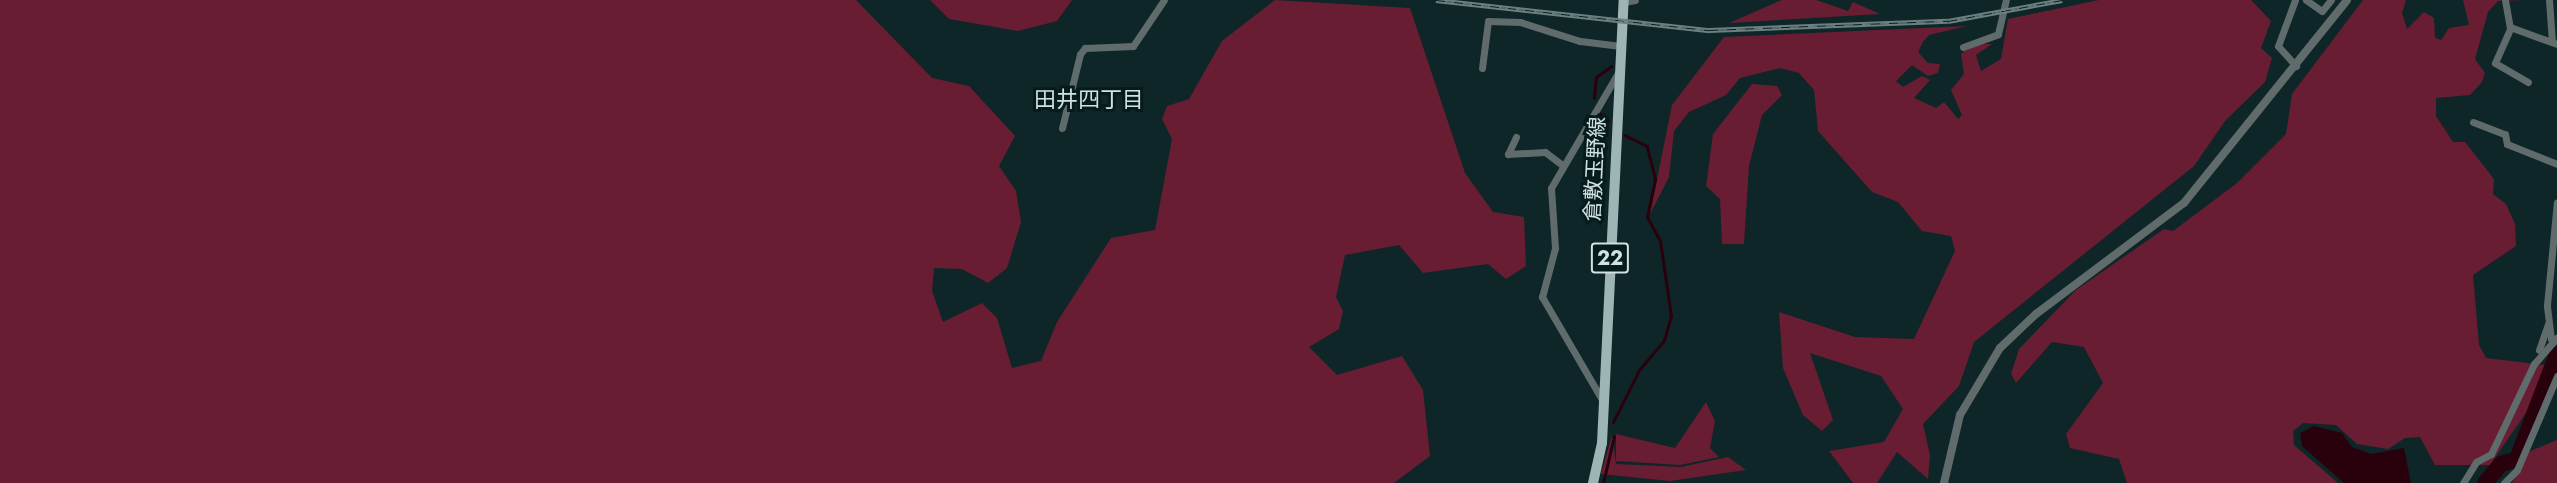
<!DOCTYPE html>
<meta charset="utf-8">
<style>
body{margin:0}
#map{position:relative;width:2557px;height:483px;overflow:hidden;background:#0e2627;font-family:Jost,"Noto Sans JP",sans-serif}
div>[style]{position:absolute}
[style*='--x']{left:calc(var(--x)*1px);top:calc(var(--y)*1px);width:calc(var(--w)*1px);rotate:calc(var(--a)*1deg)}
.green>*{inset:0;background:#681d33}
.water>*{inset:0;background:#29010d}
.stream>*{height:3px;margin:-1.5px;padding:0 1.5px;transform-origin:1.5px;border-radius:1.5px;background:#29010d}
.river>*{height:16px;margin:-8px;padding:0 8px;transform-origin:8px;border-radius:8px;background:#29010d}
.minor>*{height:7px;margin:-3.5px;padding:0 3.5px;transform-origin:3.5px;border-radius:3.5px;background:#606b6b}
.tertiary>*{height:8px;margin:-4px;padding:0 4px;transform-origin:4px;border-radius:4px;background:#606b6b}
.primary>*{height:10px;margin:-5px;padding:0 5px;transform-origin:5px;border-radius:5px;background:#9eb5b6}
.rail>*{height:5px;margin-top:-2.5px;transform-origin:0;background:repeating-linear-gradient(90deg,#051c1d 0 9px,#6c8081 0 18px);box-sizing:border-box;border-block:2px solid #6c8081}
span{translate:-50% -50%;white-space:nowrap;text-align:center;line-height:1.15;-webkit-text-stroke:6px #051c1d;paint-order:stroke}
.shield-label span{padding:2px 4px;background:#051c1d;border:2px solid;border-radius:4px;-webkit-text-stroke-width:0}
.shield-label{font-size:20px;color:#d2e0e1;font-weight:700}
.street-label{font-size:21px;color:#d2e0e1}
.neighbourhood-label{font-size:22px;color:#d2e0e1}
</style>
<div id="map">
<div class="green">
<div style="clip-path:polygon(0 0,856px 0,932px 78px,969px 86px,1015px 136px,999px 166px,1016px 191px,1021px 222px,1007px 268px,988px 283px,962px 269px,934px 268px,932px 291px,943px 322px,982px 303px,997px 318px,1012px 368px,1041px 361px,1057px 322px,1111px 238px,1155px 230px,1172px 139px,1162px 119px,1167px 106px,1189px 99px,1222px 41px,1275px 0,1410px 8px,1465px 173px,1493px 212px,1524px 217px,1526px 266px,1506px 279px,1488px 264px,1423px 273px,1399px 245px,1345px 255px,1336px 297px,1343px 311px,1339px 329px,1309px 347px,1337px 375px,1402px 356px,1423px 390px,1430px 456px,1394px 483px,0 483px)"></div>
<div style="clip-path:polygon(930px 0,1072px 0,1057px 21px,1018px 31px,949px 19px)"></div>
<div style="clip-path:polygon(1782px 0,1816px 0,1848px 11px,1853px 2px,1880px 14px,1729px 23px)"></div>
<div style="clip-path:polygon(2099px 0,2251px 0,2271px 21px,2261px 48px,2272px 58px,2265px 82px,2225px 121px,2194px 166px,1974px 342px,1959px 386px,1923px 424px,1930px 455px,1928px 479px,1897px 452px,1877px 483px,1853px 483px,1829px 451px,1884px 442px,1903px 409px,1881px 376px,1810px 353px,1833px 420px,1822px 431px,1803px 415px,1783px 368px,1779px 312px,1855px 337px,1914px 339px,1955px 251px,1951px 236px,1922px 231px,1898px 202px,1872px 192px,1818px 131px,1814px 90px,1799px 73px,1780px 68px,1740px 78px,1726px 95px,1689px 112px,1674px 131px,1669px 177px,1650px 214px,1672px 105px,1724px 37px,1967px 26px,1929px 35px,1923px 42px,1918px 52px,1928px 63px,1940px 64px,1938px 73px,1928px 76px,1912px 65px,1896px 81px,1903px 87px,1922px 76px,1930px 80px,1914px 98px,1936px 108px,1944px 102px,1958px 119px,1962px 115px,1951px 90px,1964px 74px,1961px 54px,1972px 44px,1992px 44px,1976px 55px,1981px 71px,2001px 59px,2008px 19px)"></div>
<div style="clip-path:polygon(2363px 0,2406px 0,2402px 13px,2407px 29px,2424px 12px,2434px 18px,2435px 38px,2441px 40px,2449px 28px,2469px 25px,2463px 0,2522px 0,2498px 1px,2488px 12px,2475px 59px,2485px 73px,2482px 82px,2470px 95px,2436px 98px,2436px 116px,2453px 142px,2465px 142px,2494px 179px,2493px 194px,2506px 204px,2515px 224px,2516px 246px,2473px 275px,2479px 345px,2486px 358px,2545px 365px,2541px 391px,2490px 465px,2435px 465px,2420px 437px,2405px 438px,2388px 449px,2357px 444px,2336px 425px,2303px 423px,2293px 431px,2294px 445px,2338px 483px,2127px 483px,2119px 459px,2070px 448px,2066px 434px,2103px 383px,2084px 347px,2052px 342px,2016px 383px,2011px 374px,2019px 349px,2076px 290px,2164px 229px,2173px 231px,2237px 183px,2286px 134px,2292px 94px)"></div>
<div style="clip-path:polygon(1752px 84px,1777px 86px,1782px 95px,1762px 115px,1749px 166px,1744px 244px,1722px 244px,1720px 199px,1706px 186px,1713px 134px)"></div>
<div style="clip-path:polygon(1706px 402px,1715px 421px,1710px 448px,1719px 457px,1680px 465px,1616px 461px,1616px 434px,1675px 448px)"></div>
<div style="clip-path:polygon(1612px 435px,1616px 464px,1681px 467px,1728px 457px,1746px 470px,1670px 481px,1601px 474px)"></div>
<div style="clip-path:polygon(2557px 440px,2557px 483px,2512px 483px,2528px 452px)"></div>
</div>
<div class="water">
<div style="clip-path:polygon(2314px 426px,2342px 433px,2352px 447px,2371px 454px,2404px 448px,2411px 483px,2344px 483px,2302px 446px,2300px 433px)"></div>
</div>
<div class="stream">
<div style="--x:1594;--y:98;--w:21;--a:-85"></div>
<div style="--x:1596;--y:77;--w:19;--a:-35"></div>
<div style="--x:1598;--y:112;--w:13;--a:42"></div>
<div style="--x:1613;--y:422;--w:58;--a:-63.4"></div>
<div style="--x:1639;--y:370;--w:39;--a:-50"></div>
<div style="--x:1664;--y:340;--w:25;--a:-74"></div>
<div style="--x:1671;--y:316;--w:76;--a:-98.3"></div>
<div style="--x:1660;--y:241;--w:27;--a:-118"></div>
<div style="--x:1647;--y:217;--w:39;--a:-78"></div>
<div style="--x:1655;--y:179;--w:34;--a:-104"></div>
<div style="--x:1647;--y:146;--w:25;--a:-154"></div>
<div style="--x:1603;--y:483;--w:48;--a:-76.8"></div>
</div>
<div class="river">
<div style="--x:2485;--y:483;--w:25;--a:-50"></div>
<div style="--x:2501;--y:464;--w:17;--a:-17"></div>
<div style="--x:2517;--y:459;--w:112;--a:-69.1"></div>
</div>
<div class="minor">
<div style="--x:2295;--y:0;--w:49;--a:110.3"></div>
<div style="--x:2278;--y:46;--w:27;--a:48"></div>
<div style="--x:2306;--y:0;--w:19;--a:35"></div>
<div style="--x:2322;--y:11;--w:14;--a:-51"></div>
<div style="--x:2505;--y:0;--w:29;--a:80"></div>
<div style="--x:2510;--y:29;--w:37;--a:114"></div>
<div style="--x:2495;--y:63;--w:38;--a:30"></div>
<div style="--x:2549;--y:0;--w:42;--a:85.9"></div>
<div style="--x:1624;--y:2;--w:11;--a:-10"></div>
<div style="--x:2510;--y:27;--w:50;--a:19.9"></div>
<div style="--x:1963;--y:47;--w:37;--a:-20"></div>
<div style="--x:1998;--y:34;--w:35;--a:-77"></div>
<div style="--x:1482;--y:68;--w:47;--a:-82.7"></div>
<div style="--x:1488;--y:21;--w:32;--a:2"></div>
<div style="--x:1520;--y:22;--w:63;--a:17.6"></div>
<div style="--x:1580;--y:41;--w:41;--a:7"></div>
<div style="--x:2473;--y:122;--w:34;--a:21"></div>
<div style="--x:2505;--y:134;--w:10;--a:79"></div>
<div style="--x:2507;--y:144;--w:54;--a:21.8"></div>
<div style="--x:1062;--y:128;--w:76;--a:-76.3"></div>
<div style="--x:1080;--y:54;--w:8;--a:-50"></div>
<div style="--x:1085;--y:48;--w:48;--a:-2.4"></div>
<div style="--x:1133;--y:46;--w:55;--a:-56"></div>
<div style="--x:1516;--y:137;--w:19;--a:115"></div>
<div style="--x:1508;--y:154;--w:37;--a:-3"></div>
<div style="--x:1545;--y:152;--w:21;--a:37"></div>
<div style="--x:2551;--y:339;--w:34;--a:-97"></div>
<div style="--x:2547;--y:305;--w:103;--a:-84.5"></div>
<div style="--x:2539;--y:350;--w:28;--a:-71"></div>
<div style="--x:1604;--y:403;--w:123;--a:-120.3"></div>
<div style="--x:1542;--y:297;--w:51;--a:-75.1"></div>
<div style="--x:1555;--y:248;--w:60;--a:-93.8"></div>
<div style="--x:1551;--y:188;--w:135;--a:-59.8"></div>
<div style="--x:2463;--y:483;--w:25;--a:-58"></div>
<div style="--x:2476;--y:462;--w:17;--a:-28"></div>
<div style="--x:2491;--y:454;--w:100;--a:-64.5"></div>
<div style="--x:2534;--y:364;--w:35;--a:-49"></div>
<div style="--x:2504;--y:483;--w:18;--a:-45"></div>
<div style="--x:2517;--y:470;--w:102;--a:-66.9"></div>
</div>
<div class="tertiary">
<div style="--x:1944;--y:483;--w:70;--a:-76.8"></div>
<div style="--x:1960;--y:415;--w:78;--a:-59.2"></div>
<div style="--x:2000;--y:348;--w:50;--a:-43.4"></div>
<div style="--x:2036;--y:314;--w:185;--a:-36.9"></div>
<div style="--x:2184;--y:203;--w:260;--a:-51.2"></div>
</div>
<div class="primary">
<div style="--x:1593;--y:483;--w:41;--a:-77.3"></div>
<div style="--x:1602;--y:443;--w:444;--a:-87.2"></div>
</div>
<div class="rail">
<div style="--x:1436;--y:0;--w:275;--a:6.3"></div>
<div style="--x:1709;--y:30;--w:239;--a:-2.2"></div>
<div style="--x:1948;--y:21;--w:116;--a:-10.4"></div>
</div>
<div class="shield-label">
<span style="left:1610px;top:258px">22</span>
</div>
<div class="street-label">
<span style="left:1595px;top:169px;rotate:-87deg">倉敷玉野線</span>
</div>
<div class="neighbourhood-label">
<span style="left:1089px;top:100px">田井四丁目</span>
</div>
</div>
